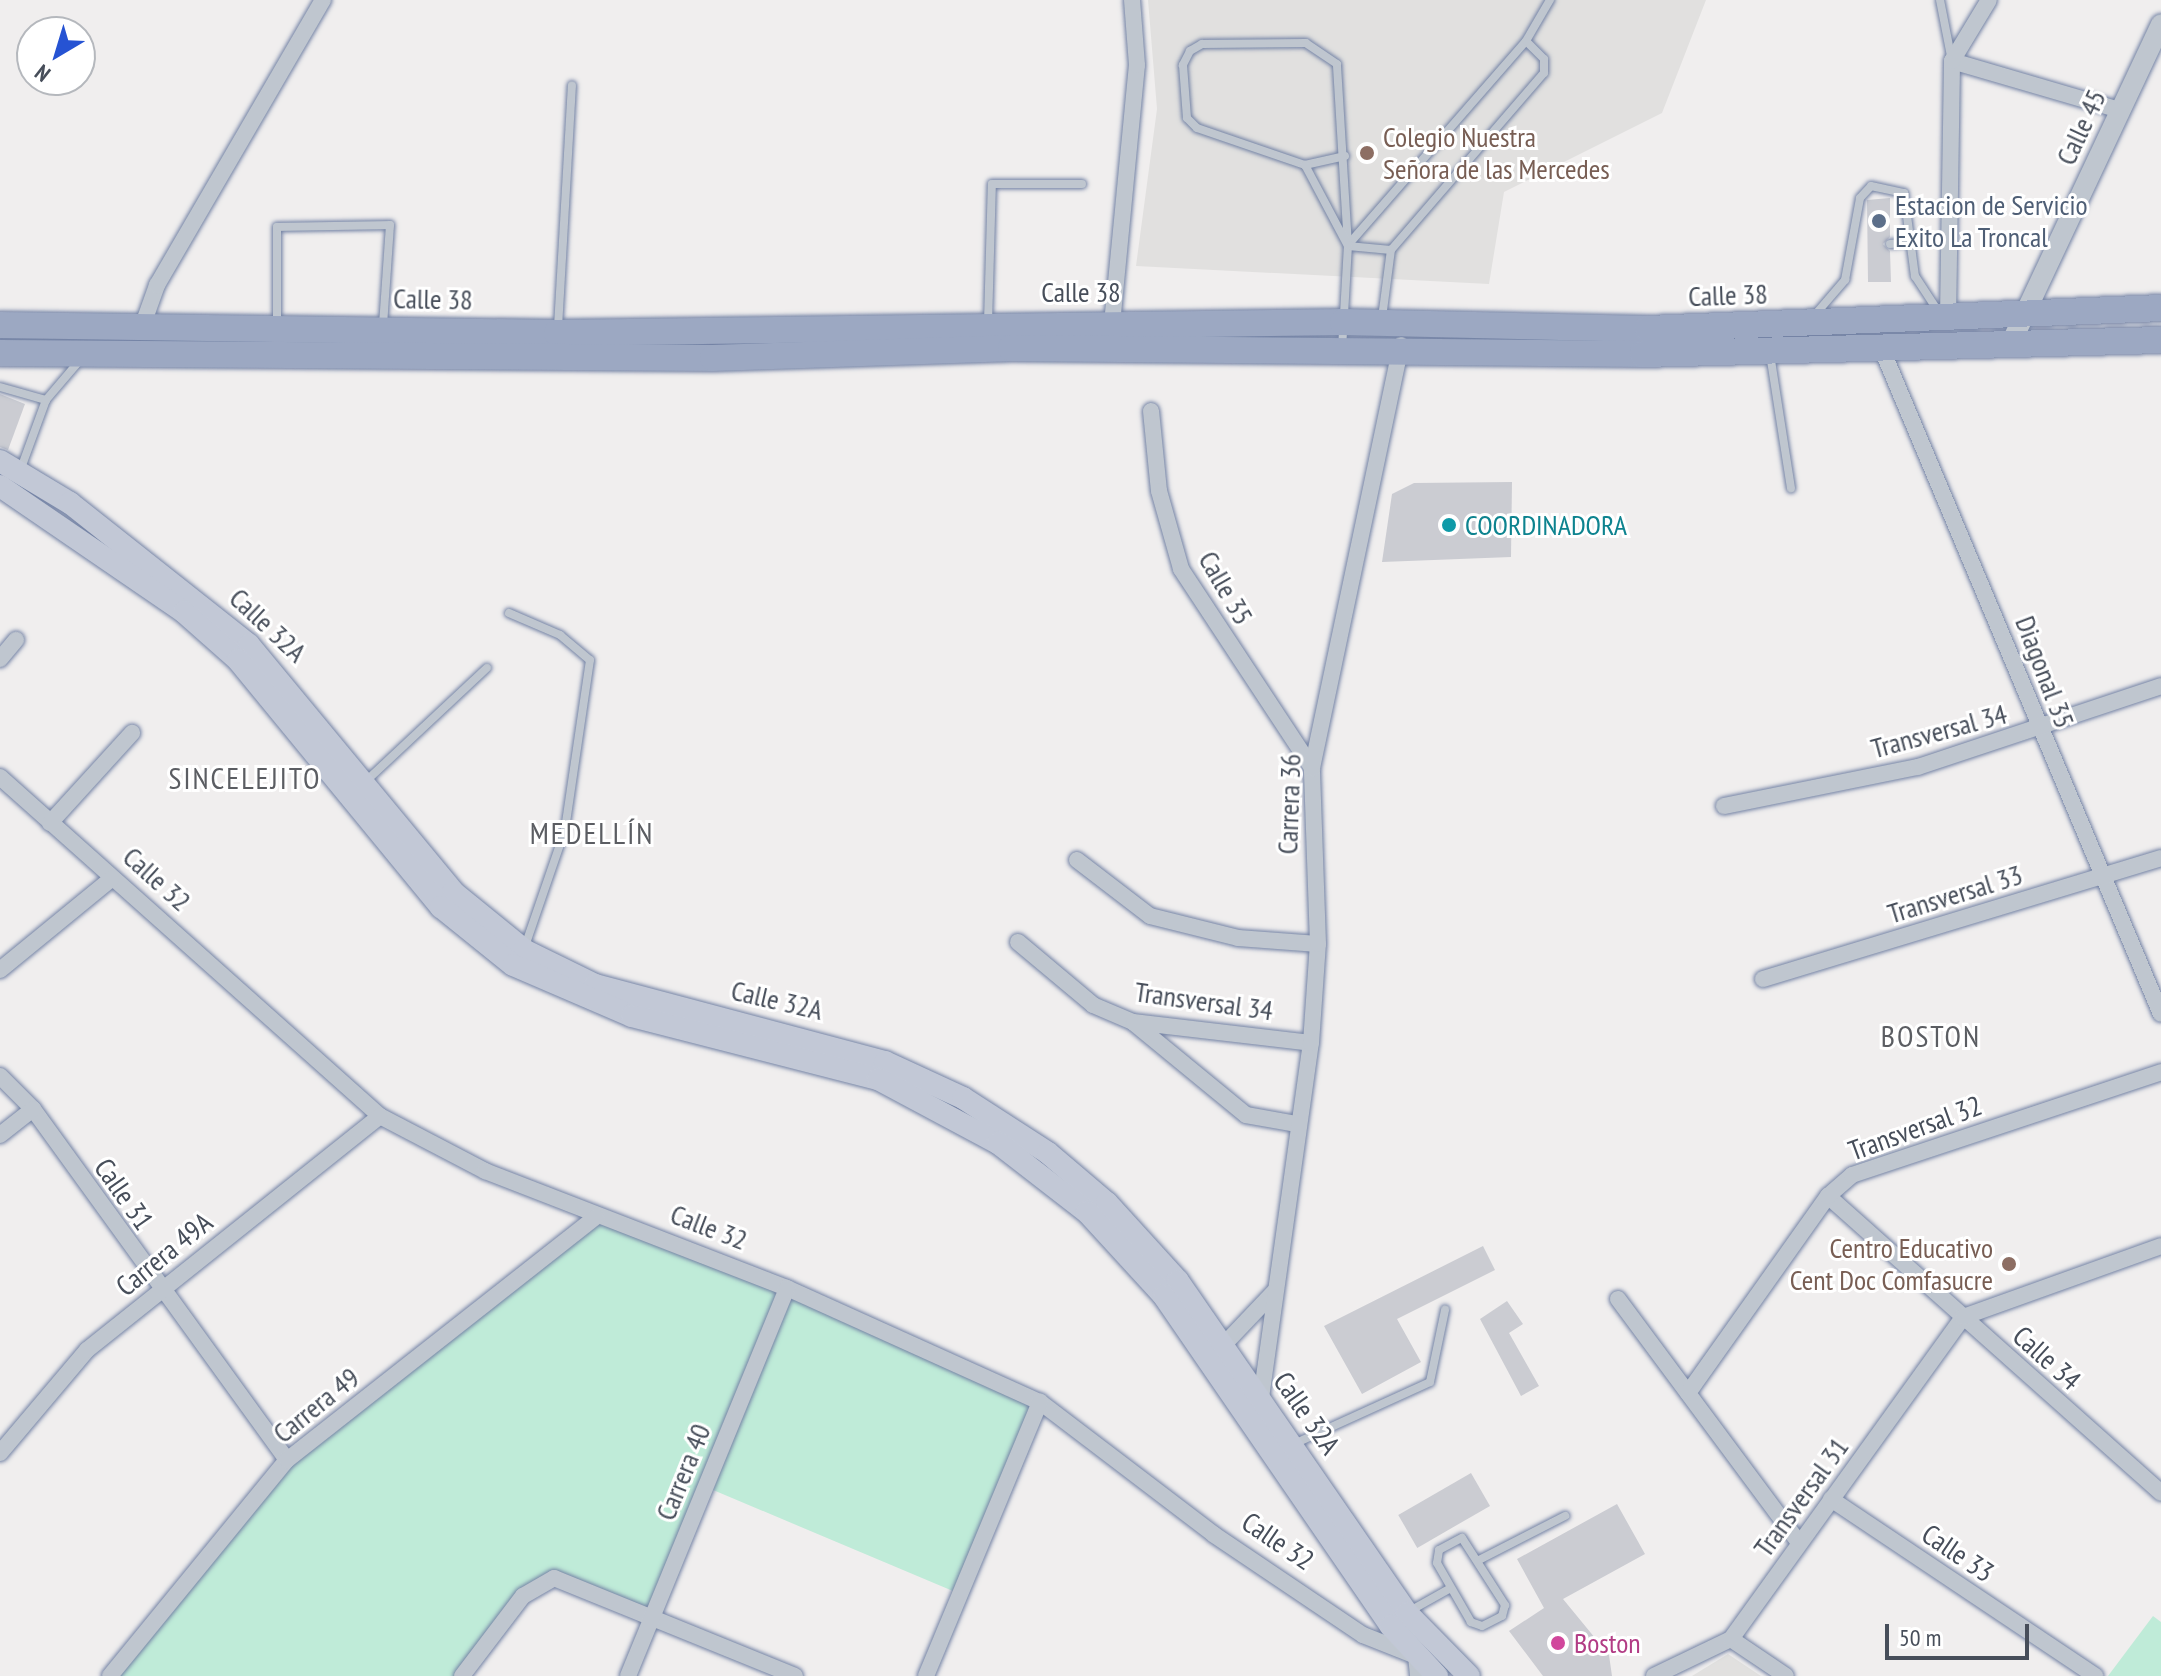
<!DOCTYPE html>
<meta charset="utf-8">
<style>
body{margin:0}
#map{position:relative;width:2161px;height:1676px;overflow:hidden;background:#f0eeee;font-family:"PT Sans Narrow",sans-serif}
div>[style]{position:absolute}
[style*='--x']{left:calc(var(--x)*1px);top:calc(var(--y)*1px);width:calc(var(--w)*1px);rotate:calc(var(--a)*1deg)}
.education>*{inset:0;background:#e1e0df}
.green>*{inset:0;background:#bfebd8}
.building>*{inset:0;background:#cbccd2;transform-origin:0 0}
.roads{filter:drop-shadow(0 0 2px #7483a5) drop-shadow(0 0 2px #7483a5)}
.service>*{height:8px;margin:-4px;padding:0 4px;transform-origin:4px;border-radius:4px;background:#bfc6cf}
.minor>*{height:16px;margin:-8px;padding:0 8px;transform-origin:8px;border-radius:8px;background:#bfc6cf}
.tertiary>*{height:20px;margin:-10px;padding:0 10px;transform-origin:10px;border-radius:10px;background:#bfc6cf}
.secondary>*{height:22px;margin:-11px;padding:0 11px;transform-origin:11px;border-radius:11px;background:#c2c8d6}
.trunk>*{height:26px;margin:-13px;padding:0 13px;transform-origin:13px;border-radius:13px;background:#9ca8c2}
.dots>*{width:22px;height:22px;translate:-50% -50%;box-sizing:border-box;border:4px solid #fff;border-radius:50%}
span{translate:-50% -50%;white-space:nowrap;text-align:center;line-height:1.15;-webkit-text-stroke:6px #fff;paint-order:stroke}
.street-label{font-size:28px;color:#474e5a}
.education-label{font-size:28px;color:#785e54}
.left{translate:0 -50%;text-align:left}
.right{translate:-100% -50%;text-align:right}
.service-label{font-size:28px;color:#4e5e75}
.culture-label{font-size:28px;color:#0d838f}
.hotel-label{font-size:28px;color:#b23c85}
.neighbourhood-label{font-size:30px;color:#5b5d62;letter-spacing:2px}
.north{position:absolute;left:16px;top:16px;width:80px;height:80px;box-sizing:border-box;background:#fff;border:2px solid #b5b8bd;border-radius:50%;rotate:218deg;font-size:22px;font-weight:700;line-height:32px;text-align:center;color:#474e5a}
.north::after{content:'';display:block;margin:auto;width:28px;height:36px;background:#2653d3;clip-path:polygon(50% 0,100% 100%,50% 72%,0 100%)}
.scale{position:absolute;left:1885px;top:1624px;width:144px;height:36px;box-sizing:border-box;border:4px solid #474e5a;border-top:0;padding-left:10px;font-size:24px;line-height:28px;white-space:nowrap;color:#474e5a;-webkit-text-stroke:6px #fff;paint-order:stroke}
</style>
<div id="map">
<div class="education">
<div style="clip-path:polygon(1148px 0,1706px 0,1662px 113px,1504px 192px,1489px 284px,1136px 266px,1157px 109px)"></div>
<div style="clip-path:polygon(1728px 1654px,1761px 1676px,1692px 1676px)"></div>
</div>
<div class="green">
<div style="clip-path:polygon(596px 1217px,1040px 1402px,960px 1594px,706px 1487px,653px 1616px,538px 1581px,462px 1676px,110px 1676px,287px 1460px)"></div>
<div style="clip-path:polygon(2153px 1616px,2161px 1622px,2161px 1676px,2108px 1676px)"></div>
</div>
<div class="building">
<div style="clip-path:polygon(1890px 198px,1890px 237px,1883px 244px,1890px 251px,1891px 282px,1868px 282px,1867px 200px)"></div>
<div style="clip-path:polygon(0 394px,25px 404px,8px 450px,0 447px)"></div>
<div style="clip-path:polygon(1512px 482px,1511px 557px,1382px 562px,1392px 494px,1414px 483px)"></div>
<div style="clip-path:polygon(1483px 1246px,1495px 1270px,1397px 1319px,1421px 1362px,1362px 1394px,1324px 1326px)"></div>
<div style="clip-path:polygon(1507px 1301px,1523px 1324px,1509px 1333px,1539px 1386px,1521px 1396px,1480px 1319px)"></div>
<div style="left:1471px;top:1473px;width:38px;height:84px;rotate:60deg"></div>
<div style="clip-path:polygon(1617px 1504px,1645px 1554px,1563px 1599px,1609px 1655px,1612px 1676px,1543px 1676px,1509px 1631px,1544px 1608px,1517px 1559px)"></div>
</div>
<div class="roads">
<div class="service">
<div style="--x:1940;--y:0;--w:62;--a:78.9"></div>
<div style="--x:1305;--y:165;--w:41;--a:-12.7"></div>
<div style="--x:1890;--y:244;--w:21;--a:-5"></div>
<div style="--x:1348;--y:245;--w:271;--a:-48.9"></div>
<div style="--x:1526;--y:41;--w:48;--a:-59.7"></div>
<div style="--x:1348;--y:246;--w:43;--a:5.3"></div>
<div style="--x:1814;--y:316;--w:48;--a:-49.3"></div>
<div style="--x:1845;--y:280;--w:83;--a:-79.6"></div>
<div style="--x:1860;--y:198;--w:16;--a:-47"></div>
<div style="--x:1871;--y:186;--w:34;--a:12"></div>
<div style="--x:1904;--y:193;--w:84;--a:82.5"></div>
<div style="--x:1915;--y:276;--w:42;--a:56.7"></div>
<div style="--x:1382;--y:318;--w:69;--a:-82.5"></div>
<div style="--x:1391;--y:250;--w:234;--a:-49.2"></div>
<div style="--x:1544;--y:73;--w:14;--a:-90"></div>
<div style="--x:1544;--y:59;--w:25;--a:-135"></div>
<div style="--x:277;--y:323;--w:96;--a:-90"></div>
<div style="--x:277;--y:227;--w:113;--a:-1"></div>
<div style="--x:390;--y:225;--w:100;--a:94"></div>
<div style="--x:988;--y:323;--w:139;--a:-88.4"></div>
<div style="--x:992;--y:184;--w:90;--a:0"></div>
<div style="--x:558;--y:327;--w:242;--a:-86.7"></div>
<div style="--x:1342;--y:349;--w:103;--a:-86.7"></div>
<div style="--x:1348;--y:246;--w:182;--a:-93.5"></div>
<div style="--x:1337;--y:64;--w:37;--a:-146"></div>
<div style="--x:1306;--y:43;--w:104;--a:179.4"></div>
<div style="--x:1202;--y:44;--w:14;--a:150"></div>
<div style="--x:1190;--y:51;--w:16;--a:117"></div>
<div style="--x:1183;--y:65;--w:53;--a:85.7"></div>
<div style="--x:1187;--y:118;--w:14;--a:45"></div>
<div style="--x:1197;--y:128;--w:114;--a:18.9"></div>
<div style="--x:1305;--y:165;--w:92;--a:62"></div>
<div style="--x:1770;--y:354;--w:136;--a:81.1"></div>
<div style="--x:0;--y:387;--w:48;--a:15.8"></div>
<div style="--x:20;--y:471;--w:76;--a:-69.9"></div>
<div style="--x:46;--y:400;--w:54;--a:-49.5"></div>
<div style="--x:509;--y:613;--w:56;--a:23.3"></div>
<div style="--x:560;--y:635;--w:39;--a:40"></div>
<div style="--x:590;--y:660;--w:172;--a:98.4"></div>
<div style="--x:565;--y:830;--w:126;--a:109"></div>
<div style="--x:365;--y:782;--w:167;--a:-43.1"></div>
<div style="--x:1294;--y:1444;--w:149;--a:-24.5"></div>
<div style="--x:1430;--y:1382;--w:74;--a:-78.2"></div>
<div style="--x:1462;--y:1538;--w:80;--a:57.3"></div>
<div style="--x:1505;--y:1605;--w:11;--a:105"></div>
<div style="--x:1502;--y:1616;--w:22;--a:153"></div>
<div style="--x:1482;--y:1626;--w:12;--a:-160"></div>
<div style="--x:1471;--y:1622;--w:68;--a:-120"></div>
<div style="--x:1437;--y:1563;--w:13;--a:-81"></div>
<div style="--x:1439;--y:1550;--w:26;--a:-28"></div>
<div style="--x:1479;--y:1560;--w:97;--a:-27.1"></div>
<div style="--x:1408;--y:1612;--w:47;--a:-29.3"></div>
</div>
<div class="minor">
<div style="--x:1952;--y:61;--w:175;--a:16.3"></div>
<div style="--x:1948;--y:318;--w:257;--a:-89.1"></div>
<div style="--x:1952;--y:61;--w:71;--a:-58.8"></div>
<div style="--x:1112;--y:324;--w:260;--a:-84.5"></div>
<div style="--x:1137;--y:65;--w:65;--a:-94.4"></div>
<div style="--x:142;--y:327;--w:45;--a:-70.3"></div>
<div style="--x:157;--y:285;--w:330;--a:-59.8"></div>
<div style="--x:1881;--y:347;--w:723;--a:67.23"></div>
<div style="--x:1151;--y:411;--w:80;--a:84.3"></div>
<div style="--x:1159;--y:491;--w:81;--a:74.2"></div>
<div style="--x:1181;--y:569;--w:238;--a:56.6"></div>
<div style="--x:0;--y:659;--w:25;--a:-50"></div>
<div style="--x:0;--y:777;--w:509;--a:41.74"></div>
<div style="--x:380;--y:1116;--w:119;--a:27.6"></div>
<div style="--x:485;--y:1171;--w:324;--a:21.2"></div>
<div style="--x:787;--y:1288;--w:277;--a:24.3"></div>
<div style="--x:1040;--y:1402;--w:218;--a:37.3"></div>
<div style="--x:1213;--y:1534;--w:181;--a:34"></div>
<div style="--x:1363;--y:1635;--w:57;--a:21.6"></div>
<div style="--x:1416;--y:1656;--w:20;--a:84"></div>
<div style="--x:1724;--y:806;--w:198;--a:-11.4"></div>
<div style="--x:1918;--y:767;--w:256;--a:-18.4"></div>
<div style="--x:50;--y:823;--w:122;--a:-47.7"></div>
<div style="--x:1077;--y:860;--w:92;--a:37.5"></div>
<div style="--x:1150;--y:916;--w:91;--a:14"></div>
<div style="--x:1238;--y:938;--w:80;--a:4.3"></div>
<div style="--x:1018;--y:942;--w:98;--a:40"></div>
<div style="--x:1093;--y:1005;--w:43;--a:23"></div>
<div style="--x:1133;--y:1022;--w:179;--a:6.7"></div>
<div style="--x:0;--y:970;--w:144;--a:-39.3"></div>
<div style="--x:1763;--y:979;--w:416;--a:-16.9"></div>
<div style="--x:1134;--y:1023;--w:145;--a:39.4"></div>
<div style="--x:1246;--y:1115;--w:52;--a:10"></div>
<div style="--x:0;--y:1076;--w:47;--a:45"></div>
<div style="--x:33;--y:1109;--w:433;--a:54.1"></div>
<div style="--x:0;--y:1135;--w:42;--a:-38.2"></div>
<div style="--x:1828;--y:1196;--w:446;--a:41.7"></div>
<div style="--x:1618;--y:1299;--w:304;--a:53.4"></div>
<div style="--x:1217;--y:1352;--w:83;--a:-46.5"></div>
<div style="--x:1688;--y:1393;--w:242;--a:-54.6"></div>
<div style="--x:1828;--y:1196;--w:32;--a:-41"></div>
<div style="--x:1852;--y:1175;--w:326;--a:-18.4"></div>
<div style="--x:1261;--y:1398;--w:359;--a:-82"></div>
<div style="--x:1311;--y:1043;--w:99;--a:-86"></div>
<div style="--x:1318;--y:944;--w:176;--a:-92"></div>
<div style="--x:1312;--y:768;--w:432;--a:-78.1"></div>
<div style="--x:0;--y:1453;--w:135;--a:-49.8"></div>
<div style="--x:87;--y:1350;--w:375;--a:-38.6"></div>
<div style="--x:1831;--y:1499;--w:318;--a:33.8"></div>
<div style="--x:1731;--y:1639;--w:66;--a:33.9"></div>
<div style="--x:110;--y:1676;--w:279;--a:-50.7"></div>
<div style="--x:287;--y:1460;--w:393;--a:-38.2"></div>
<div style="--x:462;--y:1676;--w:101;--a:-52.7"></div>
<div style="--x:523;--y:1596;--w:36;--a:-30"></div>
<div style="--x:554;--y:1578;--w:260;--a:22.1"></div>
<div style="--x:628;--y:1676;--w:419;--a:-67.7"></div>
<div style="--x:926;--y:1676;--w:297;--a:-67.4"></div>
<div style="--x:1654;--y:1676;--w:85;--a:-25.7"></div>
<div style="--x:1731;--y:1639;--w:397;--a:-54.2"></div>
<div style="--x:1963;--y:1317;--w:210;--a:-19.7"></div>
</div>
<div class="tertiary">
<div style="--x:2012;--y:341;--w:350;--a:-64.8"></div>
</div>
<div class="secondary">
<div style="--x:0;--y:461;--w:82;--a:31"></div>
<div style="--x:70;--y:503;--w:228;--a:38.4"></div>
<div style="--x:249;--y:645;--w:320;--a:50.4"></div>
<div style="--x:453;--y:892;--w:92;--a:39.2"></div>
<div style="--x:524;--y:950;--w:79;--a:26.2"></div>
<div style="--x:595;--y:985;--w:300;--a:14.9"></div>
<div style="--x:885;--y:1062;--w:86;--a:24.8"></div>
<div style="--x:963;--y:1098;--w:101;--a:32.9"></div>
<div style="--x:1048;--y:1153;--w:77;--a:40.3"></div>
<div style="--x:1107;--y:1203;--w:105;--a:47.7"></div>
<div style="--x:1178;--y:1281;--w:403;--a:55.4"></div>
<div style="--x:1407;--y:1613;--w:88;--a:45.5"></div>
<div style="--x:0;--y:486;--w:223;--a:34.4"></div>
<div style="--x:184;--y:612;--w:72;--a:41.6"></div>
<div style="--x:238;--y:660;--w:320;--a:50.6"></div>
<div style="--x:441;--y:907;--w:92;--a:38.9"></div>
<div style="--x:513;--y:965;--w:129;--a:23.2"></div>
<div style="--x:632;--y:1016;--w:254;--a:14.4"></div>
<div style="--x:878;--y:1079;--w:136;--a:28.1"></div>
<div style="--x:998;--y:1143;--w:113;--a:37.8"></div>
<div style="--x:1087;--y:1212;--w:114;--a:47.5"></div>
<div style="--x:1164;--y:1296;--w:401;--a:55.5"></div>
<div style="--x:1391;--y:1626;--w:68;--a:47.4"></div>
</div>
<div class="trunk">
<div style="--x:0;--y:325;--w:557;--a:0.82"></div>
<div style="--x:557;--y:333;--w:786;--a:-0.8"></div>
<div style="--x:1343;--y:322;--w:305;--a:1.3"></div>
<div style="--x:1648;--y:329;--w:513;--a:-2.34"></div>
<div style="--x:0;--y:353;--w:713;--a:0.4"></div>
<div style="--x:713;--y:358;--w:298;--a:-1.9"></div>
<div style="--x:1011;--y:348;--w:632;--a:0.54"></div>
<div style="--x:1643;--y:354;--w:518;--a:-1.55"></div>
</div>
</div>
<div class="dots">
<div style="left:1367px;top:153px;background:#8d6e63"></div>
<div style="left:1879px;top:221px;background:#5c6f8a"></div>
<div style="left:1449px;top:525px;background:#0f9aa8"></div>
<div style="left:2009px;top:1264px;background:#8d6e63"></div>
<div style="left:1558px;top:1643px;background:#d1479c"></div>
</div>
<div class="street-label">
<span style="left:2081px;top:127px;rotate:-65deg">Calle 45</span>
<span style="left:1081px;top:292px">Calle 38</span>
<span style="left:1728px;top:295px;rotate:-2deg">Calle 38</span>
<span style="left:433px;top:299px;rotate:1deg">Calle 38</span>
<span style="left:1226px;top:588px;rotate:60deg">Calle 35</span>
<span style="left:268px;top:625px;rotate:43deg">Calle 32A</span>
<span style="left:2045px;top:672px;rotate:69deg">Diagonal 35</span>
<span style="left:1939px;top:731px;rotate:-15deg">Transversal 34</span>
<span style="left:1289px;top:804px;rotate:-88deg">Carrera 36</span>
<span style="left:157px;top:879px;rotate:42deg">Calle 32</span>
<span style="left:1955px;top:894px;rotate:-17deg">Transversal 33</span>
<span style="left:777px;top:1000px;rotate:13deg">Calle 32A</span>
<span style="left:1204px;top:1001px;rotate:8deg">Transversal 34</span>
<span style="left:1915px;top:1128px;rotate:-20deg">Transversal 32</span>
<span style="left:124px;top:1194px;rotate:55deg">Calle 31</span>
<span style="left:709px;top:1227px;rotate:21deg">Calle 32</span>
<span style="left:164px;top:1254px;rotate:-39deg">Carrera 49A</span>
<span style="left:2047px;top:1358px;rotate:42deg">Calle 34</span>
<span style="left:316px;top:1405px;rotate:-39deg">Carrera 49</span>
<span style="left:1307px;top:1413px;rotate:55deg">Calle 32A</span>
<span style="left:683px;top:1472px;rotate:-68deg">Carrera 40</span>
<span style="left:1801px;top:1497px;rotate:-54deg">Transversal 31</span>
<span style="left:1278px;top:1541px;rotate:34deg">Calle 32</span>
<span style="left:1958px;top:1553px;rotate:34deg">Calle 33</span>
</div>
<div class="education-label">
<span class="left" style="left:1383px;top:153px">Colegio Nuestra<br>Señora de las Mercedes</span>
<span class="right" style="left:1993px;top:1264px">Centro Educativo<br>Cent Doc Comfasucre</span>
</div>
<div class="service-label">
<span class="left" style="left:1895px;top:221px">Estacion de Servicio<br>Exito La Troncal</span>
</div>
<div class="culture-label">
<span class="left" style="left:1465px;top:525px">COORDINADORA</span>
</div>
<div class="hotel-label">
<span class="left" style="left:1574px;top:1643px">Boston</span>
</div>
<div class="neighbourhood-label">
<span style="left:245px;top:778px">SINCELEJITO</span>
<span style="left:592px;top:833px">MEDELLÍN</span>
<span style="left:1931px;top:1036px">BOSTON</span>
</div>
<div class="north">N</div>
<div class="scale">50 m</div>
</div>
